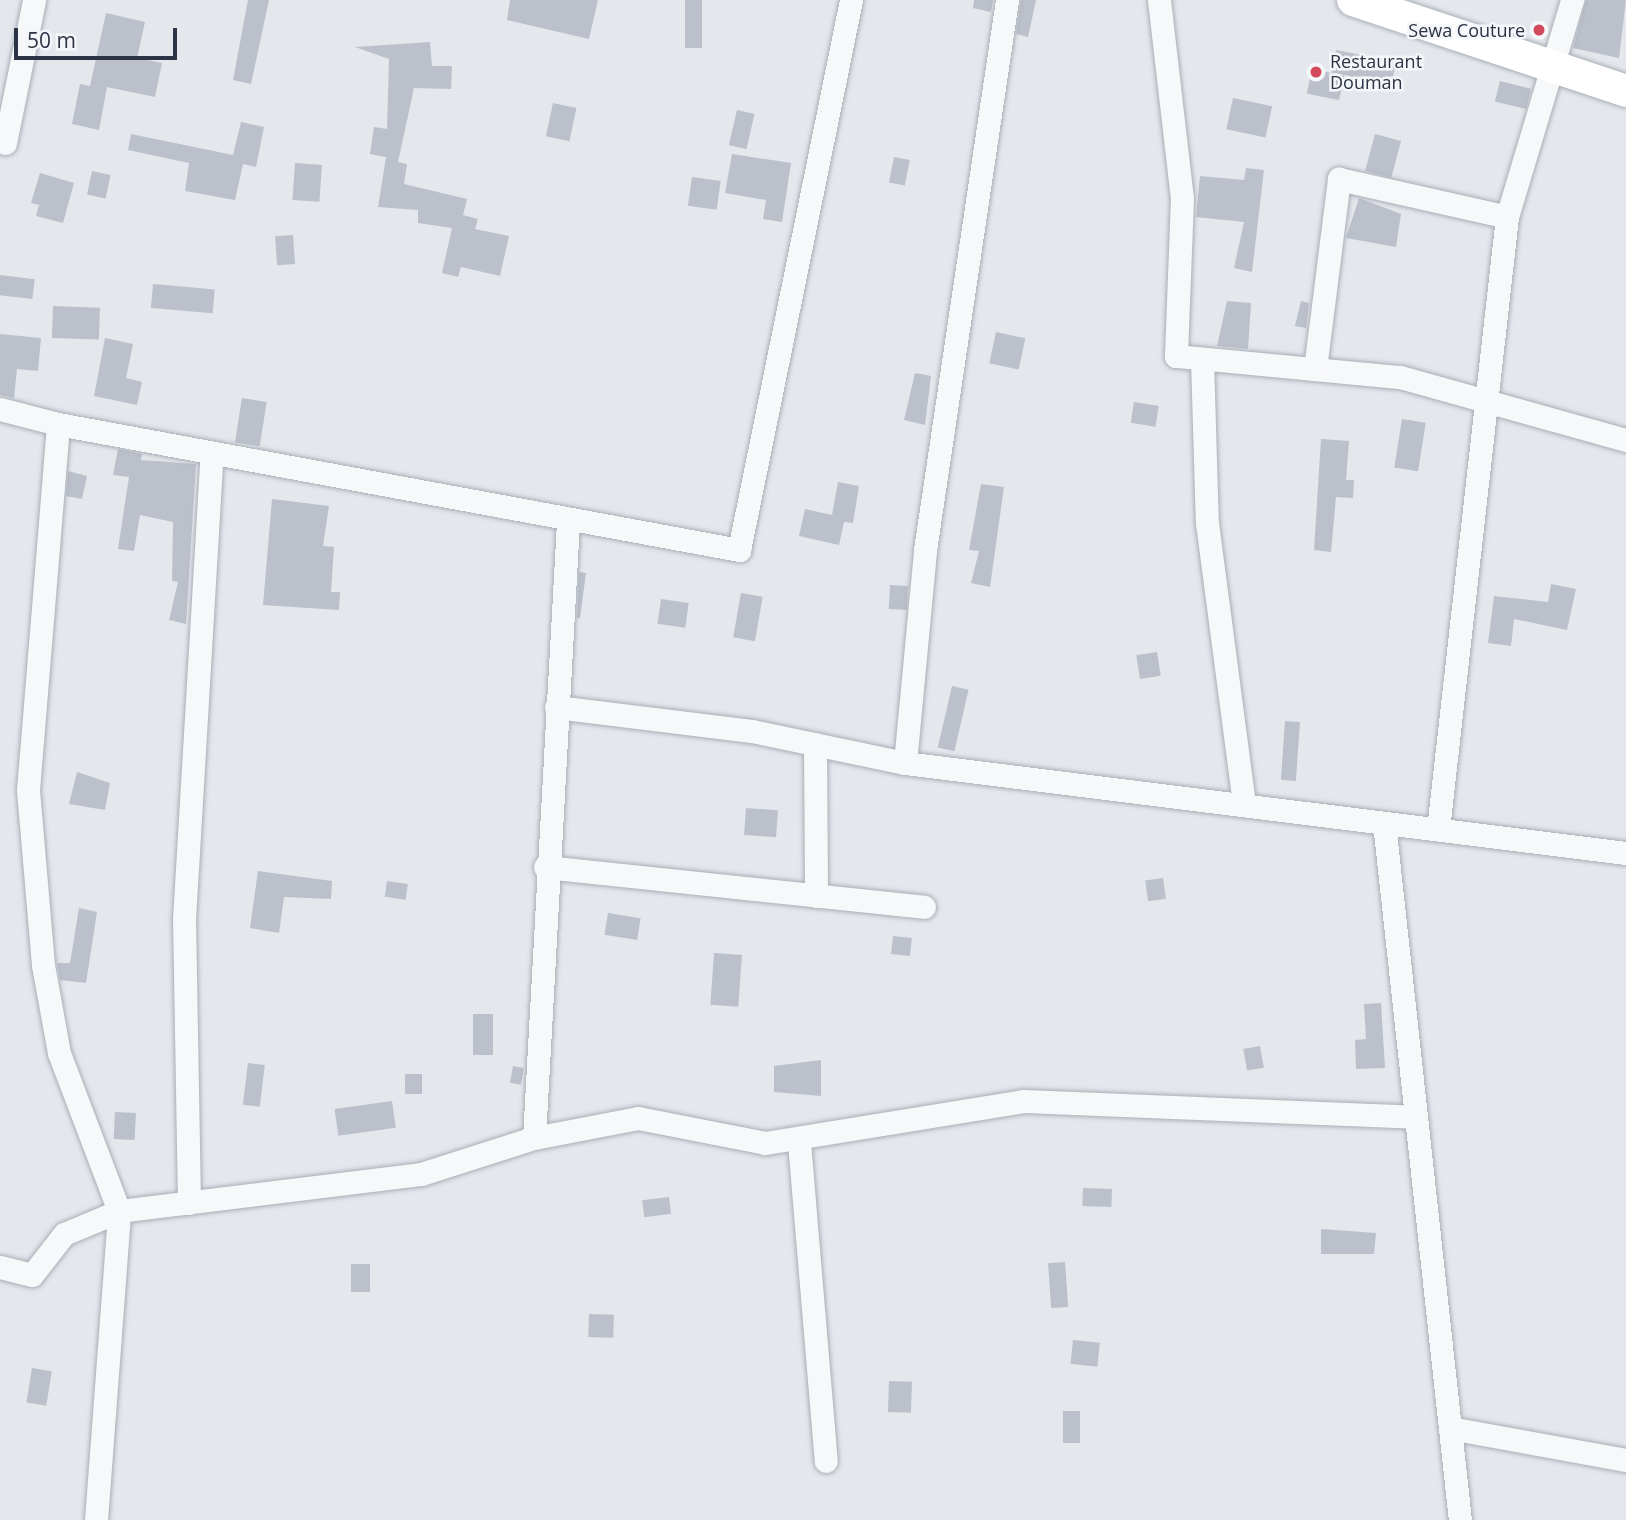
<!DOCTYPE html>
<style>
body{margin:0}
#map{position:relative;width:1626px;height:1520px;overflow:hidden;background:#e4e7ec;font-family:"Open Sans",sans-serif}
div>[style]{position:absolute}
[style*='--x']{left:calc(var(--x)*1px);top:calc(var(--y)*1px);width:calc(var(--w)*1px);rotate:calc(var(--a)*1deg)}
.building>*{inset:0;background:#bbc0ca;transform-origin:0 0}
.roads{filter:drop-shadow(0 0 2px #a9aeb7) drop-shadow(0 0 2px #a9aeb7)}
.street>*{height:23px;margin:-11.5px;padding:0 11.5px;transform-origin:11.5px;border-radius:11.5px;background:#f7f8fa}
.secondary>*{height:32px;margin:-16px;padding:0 16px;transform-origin:16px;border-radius:16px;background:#fff}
.dots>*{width:19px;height:19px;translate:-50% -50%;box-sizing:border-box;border:4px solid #f4f6f9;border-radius:50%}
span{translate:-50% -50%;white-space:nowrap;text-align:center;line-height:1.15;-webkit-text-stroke:5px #f4f6f9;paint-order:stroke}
.poi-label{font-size:18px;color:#2b3445}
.right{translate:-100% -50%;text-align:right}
.left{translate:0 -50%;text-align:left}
.scale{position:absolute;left:14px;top:28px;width:163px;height:32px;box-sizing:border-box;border:4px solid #2b3445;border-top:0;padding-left:9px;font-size:21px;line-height:24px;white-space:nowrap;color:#2b3445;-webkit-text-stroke:5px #f4f6f9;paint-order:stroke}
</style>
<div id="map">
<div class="building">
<div style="clip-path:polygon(248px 0,269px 0,251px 84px,233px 80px)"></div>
<div style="clip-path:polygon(510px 0,598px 0,589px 39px,507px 20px)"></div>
<div style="left:685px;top:0;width:17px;height:48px"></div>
<div style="clip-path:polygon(974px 0,993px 0,991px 12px,973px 8px)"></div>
<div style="clip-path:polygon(1021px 0,1036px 0,1028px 37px,1016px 34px)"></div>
<div style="clip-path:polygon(1586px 0,1626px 0,1619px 58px,1573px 48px)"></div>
<div style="clip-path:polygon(106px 13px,145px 22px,137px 58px,162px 63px,155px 97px,107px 87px,99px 130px,72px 124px,80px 84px,90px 86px)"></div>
<div style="clip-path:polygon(430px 42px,432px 66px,452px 66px,451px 89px,414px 88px,398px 162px,407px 164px,404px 184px,467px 199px,463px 215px,478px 219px,475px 229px,509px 236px,500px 276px,461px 267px,458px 277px,442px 273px,452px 228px,418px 223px,418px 210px,378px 207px,386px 157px,370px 154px,374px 127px,387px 129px,389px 59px,355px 47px)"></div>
<div style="left:1336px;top:50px;width:61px;height:23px;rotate:11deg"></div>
<div style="left:1312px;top:69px;width:33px;height:25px;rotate:12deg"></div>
<div style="left:1500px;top:81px;width:32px;height:21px;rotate:14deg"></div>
<div style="left:1233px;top:98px;width:40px;height:32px;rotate:12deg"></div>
<div style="left:553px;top:103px;width:24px;height:34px;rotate:12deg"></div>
<div style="left:737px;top:110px;width:18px;height:36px;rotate:13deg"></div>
<div style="clip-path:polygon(241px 122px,264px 127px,256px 167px,243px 164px,235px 200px,185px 191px,189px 163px,128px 150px,131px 134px,233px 155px)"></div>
<div style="left:1375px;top:134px;width:27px;height:38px;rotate:15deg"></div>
<div style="clip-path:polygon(732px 154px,791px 163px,782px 222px,763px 219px,766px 200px,725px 193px)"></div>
<div style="left:894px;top:157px;width:16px;height:26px;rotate:11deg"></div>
<div style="left:295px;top:163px;width:27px;height:37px;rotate:4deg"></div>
<div style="clip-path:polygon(1246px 168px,1264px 170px,1252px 272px,1234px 268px,1244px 222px,1196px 217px,1200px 176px,1244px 180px)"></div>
<div style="left:92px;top:171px;width:19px;height:24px;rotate:12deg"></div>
<div style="clip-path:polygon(40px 173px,74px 183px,63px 223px,36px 216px,39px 205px,31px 203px)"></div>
<div style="left:692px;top:177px;width:29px;height:29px;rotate:8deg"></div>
<div style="clip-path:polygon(1359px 198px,1401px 214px,1396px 247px,1346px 238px)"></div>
<div style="left:293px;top:235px;width:29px;height:18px;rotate:86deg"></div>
<div style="left:0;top:275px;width:35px;height:20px;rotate:7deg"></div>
<div style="left:153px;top:284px;width:62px;height:24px;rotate:5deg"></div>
<div style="clip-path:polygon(1227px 301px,1251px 303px,1248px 349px,1217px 346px)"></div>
<div style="clip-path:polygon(1301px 301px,1309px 303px,1306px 328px,1295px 326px)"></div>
<div style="left:53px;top:306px;width:47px;height:32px;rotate:2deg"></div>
<div style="left:996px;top:332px;width:30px;height:32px;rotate:12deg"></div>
<div style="clip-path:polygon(0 334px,41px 338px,38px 371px,17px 369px,14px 398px,0 395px)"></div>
<div style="clip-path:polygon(105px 338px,133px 344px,126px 378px,142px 382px,137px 405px,94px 396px)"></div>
<div style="clip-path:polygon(915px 373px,931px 376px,925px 425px,904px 420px)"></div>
<div style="left:242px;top:398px;width:25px;height:45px;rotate:9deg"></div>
<div style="left:1134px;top:402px;width:25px;height:21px;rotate:9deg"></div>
<div style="left:1402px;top:419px;width:24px;height:49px;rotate:9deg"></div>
<div style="clip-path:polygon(1321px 439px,1349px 441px,1346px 480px,1354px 480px,1353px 498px,1336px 497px,1331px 552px,1314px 550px)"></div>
<div style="clip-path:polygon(118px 449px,142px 454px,141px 460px,196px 464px,186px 624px,169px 620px,178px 582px,172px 581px,173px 522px,140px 515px,134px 551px,118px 549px,129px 477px,113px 475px)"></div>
<div style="clip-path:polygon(68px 471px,87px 476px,82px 499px,66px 496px)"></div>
<div style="clip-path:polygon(838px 482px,859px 486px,853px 523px,844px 522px,839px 545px,799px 536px,805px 509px,832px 515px)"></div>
<div style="clip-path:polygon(981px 484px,1004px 487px,990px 587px,971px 583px,979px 551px,969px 550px)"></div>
<div style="clip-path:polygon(272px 499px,329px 506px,323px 546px,334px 547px,331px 592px,340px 592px,339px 610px,263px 605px)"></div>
<div style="clip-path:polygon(579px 572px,586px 573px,580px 618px,577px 618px)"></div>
<div style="clip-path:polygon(1551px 584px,1576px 589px,1567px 630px,1514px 619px,1511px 646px,1488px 643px,1494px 596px,1548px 602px)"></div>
<div style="left:890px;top:585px;width:18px;height:24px;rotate:3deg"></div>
<div style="left:741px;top:593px;width:22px;height:45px;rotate:10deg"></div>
<div style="left:661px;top:599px;width:28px;height:25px;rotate:8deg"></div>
<div style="left:1157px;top:652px;width:24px;height:21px;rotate:81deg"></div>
<div style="left:952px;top:686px;width:17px;height:63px;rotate:13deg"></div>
<div style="left:1285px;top:721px;width:15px;height:59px;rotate:4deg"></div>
<div style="clip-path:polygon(77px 772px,110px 783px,105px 810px,69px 804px)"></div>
<div style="left:746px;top:808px;width:32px;height:27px;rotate:4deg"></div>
<div style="clip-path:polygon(258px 871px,332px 881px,331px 899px,284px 897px,279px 933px,250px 928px)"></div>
<div style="left:1163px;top:878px;width:21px;height:18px;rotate:82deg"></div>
<div style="left:387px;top:881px;width:21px;height:16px;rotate:8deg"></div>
<div style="clip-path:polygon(79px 908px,97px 912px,86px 983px,60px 980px,57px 963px,70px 963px)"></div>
<div style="left:608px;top:913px;width:33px;height:22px;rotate:9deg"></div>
<div style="left:893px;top:936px;width:19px;height:18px;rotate:6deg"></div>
<div style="left:714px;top:953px;width:28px;height:52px;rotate:4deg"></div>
<div style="clip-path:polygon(1381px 1003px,1385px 1068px,1356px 1069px,1355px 1040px,1366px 1039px,1364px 1004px)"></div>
<div style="left:473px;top:1014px;width:20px;height:41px"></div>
<div style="left:1260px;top:1046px;width:22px;height:17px;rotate:80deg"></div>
<div style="clip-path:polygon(821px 1060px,821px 1096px,774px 1092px,774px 1066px)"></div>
<div style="left:248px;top:1063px;width:17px;height:42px;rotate:7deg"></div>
<div style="left:513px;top:1066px;width:11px;height:17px;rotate:10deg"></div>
<div style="left:405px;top:1074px;width:17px;height:20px"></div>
<div style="left:392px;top:1101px;width:27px;height:58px;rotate:82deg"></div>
<div style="left:115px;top:1112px;width:21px;height:27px;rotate:3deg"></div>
<div style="left:1083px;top:1188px;width:29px;height:18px;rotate:2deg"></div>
<div style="left:669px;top:1197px;width:17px;height:27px;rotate:83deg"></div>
<div style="clip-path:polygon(1321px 1229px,1376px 1233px,1374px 1254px,1321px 1254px)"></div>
<div style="left:1065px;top:1262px;width:45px;height:17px;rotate:86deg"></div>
<div style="left:351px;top:1264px;width:19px;height:28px"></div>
<div style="left:589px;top:1314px;width:25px;height:23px;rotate:2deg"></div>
<div style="left:1073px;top:1340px;width:27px;height:24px;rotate:6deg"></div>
<div style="left:32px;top:1368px;width:20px;height:35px;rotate:9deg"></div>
<div style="left:889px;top:1381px;width:23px;height:31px;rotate:2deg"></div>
<div style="left:1063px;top:1411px;width:17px;height:32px"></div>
</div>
<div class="roads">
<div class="street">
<div style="--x:1159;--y:0;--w:199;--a:83.4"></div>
<div style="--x:1182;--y:198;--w:158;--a:92.2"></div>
<div style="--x:1176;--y:356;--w:225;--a:5.4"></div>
<div style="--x:1400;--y:377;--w:235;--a:15.6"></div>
<div style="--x:5;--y:143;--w:146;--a:-78.5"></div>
<div style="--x:1202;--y:359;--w:164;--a:88.3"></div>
<div style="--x:1207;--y:523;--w:284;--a:82.5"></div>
<div style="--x:1315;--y:369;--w:192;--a:-82.8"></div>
<div style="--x:1339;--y:179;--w:172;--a:12.7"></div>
<div style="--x:0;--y:409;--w:60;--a:14.5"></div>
<div style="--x:556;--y:707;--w:197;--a:7"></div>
<div style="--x:752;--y:731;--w:156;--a:11.8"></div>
<div style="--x:905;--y:763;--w:727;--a:7.12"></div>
<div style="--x:815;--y:744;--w:152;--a:89.6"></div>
<div style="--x:905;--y:763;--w:214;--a:-84.6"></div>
<div style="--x:925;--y:550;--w:556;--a:-81.52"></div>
<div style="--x:1384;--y:823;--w:701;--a:83.78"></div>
<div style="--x:1438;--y:829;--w:616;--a:-83.57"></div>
<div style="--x:1507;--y:217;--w:227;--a:-73.3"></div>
<div style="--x:545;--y:867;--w:381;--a:6"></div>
<div style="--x:534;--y:1138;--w:616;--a:-86.84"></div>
<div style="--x:799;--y:1142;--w:320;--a:85.2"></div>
<div style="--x:189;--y:1203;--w:284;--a:-91"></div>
<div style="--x:184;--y:919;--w:466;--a:-86.6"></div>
<div style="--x:0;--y:1267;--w:33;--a:14"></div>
<div style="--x:32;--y:1275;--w:52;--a:-52"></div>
<div style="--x:64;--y:1234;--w:60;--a:-22.7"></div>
<div style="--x:119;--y:1211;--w:304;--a:-7"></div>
<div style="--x:421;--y:1174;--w:119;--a:-17.7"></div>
<div style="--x:534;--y:1138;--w:106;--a:-10.9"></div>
<div style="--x:638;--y:1118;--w:129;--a:11.1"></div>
<div style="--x:765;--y:1143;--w:261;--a:-9.2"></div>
<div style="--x:1023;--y:1101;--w:393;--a:2.3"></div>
<div style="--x:1450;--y:1428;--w:179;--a:10.3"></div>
<div style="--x:96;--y:1520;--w:310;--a:-85.7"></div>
<div style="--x:119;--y:1211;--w:169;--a:-110.8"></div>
<div style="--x:59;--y:1053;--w:89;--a:-100.3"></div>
<div style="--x:43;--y:965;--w:176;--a:-94.9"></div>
<div style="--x:28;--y:790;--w:367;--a:-85.3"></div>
<div style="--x:58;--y:424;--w:693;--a:10.48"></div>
<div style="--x:739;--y:550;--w:561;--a:-78.49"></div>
</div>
<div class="secondary">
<div style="--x:1353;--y:0;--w:288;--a:18.4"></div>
</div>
</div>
<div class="dots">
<div style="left:1539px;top:30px;background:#d1495b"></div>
<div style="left:1316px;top:72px;background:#d1495b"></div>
</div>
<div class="poi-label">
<span class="right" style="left:1525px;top:30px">Sewa Couture</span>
<span class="left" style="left:1330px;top:72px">Restaurant<br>Douman</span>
</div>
<div class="scale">50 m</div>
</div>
